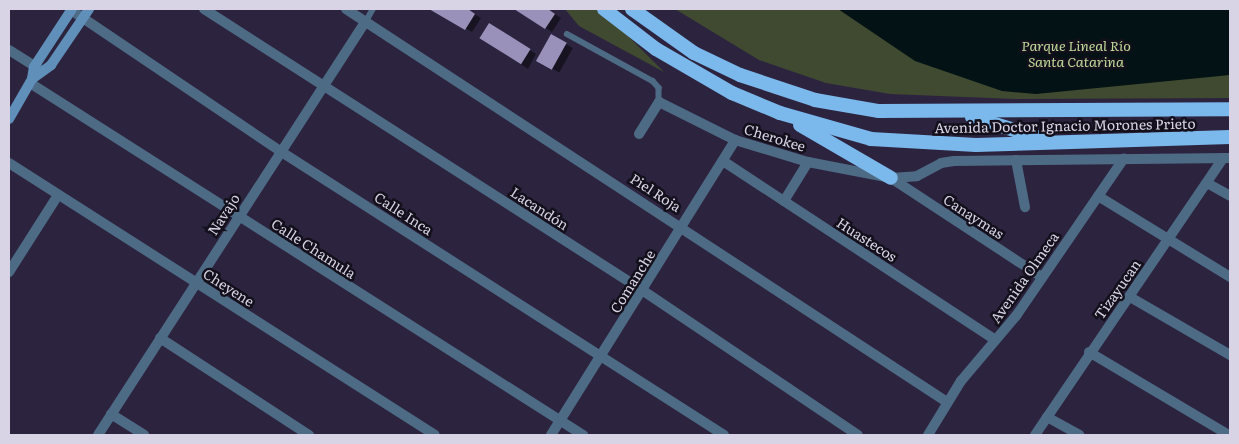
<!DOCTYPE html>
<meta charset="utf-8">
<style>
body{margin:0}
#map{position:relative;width:1239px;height:444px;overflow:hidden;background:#2c243f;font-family:Literata,serif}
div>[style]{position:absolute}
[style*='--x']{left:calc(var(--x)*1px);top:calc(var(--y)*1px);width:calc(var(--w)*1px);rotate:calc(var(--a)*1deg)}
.green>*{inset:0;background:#404a31}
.water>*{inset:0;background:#031214}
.shadow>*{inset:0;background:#0007;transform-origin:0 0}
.building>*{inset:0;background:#9a91ba;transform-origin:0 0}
.service>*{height:5.5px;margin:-2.75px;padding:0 2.75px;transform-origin:2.75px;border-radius:2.75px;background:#4e6b85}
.minor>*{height:10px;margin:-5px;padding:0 5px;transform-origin:5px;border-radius:5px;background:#4e6b85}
.tertiary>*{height:10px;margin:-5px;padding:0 5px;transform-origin:5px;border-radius:5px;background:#4e6b85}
.secondary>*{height:10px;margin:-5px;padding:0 5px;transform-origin:5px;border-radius:5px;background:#608fb9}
.trunk>*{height:14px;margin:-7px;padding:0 7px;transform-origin:7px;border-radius:7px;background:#7bb8ec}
span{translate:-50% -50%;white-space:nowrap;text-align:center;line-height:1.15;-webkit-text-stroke:5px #13101c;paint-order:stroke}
.park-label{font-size:14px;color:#bfd998;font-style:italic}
.street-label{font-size:14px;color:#d8d4e5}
.frame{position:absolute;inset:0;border:10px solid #d8d4e5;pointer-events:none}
</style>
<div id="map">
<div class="green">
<div style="clip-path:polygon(565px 9px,601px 9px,664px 72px,579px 26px)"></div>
<div style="clip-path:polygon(675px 9px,1230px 9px,1230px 98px,1016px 99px,890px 94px,826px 83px,759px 60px)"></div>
</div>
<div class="water">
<div style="clip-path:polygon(838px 9px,1230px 9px,1230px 75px,1036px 94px,1002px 91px,915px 61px)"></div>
</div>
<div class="shadow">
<div style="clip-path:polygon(431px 9px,466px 9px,481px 18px,472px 32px)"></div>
<div style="clip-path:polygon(516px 9px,547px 9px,561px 18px,552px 32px)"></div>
<div style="clip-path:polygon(496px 28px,536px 54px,528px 69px,481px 38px)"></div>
<div style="left:551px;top:36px;width:25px;height:28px;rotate:29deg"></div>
</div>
<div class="building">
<div style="clip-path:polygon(429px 9px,468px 9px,475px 14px,465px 30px)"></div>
<div style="clip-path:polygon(514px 9px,548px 9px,555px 14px,545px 29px)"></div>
<div style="left:489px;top:23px;width:49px;height:18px;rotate:32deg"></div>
<div style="left:551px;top:34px;width:18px;height:31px;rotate:29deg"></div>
</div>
<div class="service">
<div style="--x:366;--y:21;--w:14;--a:-60"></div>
<div style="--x:567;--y:34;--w:98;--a:28.7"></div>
<div style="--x:653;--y:81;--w:9;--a:49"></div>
<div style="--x:659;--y:88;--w:14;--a:90"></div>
</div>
<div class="minor">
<div style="--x:204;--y:9;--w:520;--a:32.68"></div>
<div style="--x:642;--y:290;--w:260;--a:33.9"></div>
<div style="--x:346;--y:9;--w:718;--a:33.18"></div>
<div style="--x:71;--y:10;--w:252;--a:34"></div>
<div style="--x:280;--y:151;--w:527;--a:32.6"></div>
<div style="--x:9;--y:50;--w:39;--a:32"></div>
<div style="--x:30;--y:83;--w:656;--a:32.48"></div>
<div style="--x:639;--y:134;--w:38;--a:-58"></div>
<div style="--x:659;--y:102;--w:85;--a:26.6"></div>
<div style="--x:735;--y:140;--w:76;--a:16.8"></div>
<div style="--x:808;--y:162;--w:85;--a:10.9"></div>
<div style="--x:891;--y:178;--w:181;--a:33.3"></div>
<div style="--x:1016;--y:160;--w:48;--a:79.2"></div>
<div style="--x:723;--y:161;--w:326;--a:33.3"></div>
<div style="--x:9;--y:163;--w:505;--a:32.56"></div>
<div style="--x:1207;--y:183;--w:26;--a:29"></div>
<div style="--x:1098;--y:196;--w:155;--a:31.5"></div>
<div style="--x:784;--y:201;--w:46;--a:-58.4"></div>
<div style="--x:9;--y:272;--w:91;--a:-57.5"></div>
<div style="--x:1130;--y:297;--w:116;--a:30.1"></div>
<div style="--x:160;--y:338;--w:178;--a:33.1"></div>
<div style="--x:1089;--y:352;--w:163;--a:30.7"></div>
<div style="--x:111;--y:414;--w:39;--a:32"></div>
<div style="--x:1047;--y:417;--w:37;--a:29"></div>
<div style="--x:98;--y:435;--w:493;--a:-57.1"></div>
<div style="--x:551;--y:435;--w:348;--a:-58"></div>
<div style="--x:1035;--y:435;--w:335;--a:-55.8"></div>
</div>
<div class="tertiary">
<div style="--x:891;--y:178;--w:26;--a:-4"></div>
<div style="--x:917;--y:176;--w:27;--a:-28"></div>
<div style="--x:941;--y:163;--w:13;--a:-9"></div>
<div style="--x:954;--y:161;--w:276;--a:-0.6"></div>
<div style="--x:928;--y:435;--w:63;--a:-58.6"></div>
<div style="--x:961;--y:381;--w:85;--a:-49.8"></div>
<div style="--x:1016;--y:316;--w:191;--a:-55.6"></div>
</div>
<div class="secondary">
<div style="--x:32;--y:79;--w:24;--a:-36"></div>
<div style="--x:51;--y:65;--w:68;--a:-55.8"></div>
<div style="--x:9;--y:119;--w:46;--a:-60.1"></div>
<div style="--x:32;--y:79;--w:12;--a:-81"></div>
<div style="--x:34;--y:67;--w:69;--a:-56.8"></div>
</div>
<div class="trunk">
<div style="--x:604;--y:9;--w:66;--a:37.6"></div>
<div style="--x:656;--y:49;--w:88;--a:30.1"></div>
<div style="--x:732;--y:93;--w:52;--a:22.6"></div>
<div style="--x:780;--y:113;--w:95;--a:15.9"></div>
<div style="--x:871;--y:139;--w:105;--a:3.3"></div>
<div style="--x:976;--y:145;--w:254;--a:-1.8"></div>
<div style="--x:632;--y:9;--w:76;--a:35.4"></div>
<div style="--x:694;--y:53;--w:51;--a:25.6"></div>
<div style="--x:740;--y:75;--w:79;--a:18.4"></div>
<div style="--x:815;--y:100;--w:65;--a:9.8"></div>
<div style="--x:879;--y:111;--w:351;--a:-0.3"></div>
<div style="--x:972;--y:117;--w:75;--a:17"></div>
<div style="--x:800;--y:125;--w:105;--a:30.2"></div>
</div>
<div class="park-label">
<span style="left:1076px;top:53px">Parque Lineal Río<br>Santa Catarina</span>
</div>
<div class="street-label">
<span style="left:1065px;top:125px;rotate:-1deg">Avenida Doctor Ignacio Morones Prieto</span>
<span style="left:775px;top:137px;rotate:17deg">Cherokee</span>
<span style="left:656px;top:192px;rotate:33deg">Piel Roja</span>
<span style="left:540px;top:208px;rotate:33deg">Lacandón</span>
<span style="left:404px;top:213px;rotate:33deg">Calle Inca</span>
<span style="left:223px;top:214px;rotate:-57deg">Navajo</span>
<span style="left:974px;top:216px;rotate:33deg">Canaymas</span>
<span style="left:867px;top:239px;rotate:33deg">Huastecos</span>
<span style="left:314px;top:248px;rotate:33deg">Calle Chamula</span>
<span style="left:1024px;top:277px;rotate:-55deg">Avenida Olmeca</span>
<span style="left:632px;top:281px;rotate:-58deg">Comanche</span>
<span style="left:229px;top:287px;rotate:33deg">Cheyene</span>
<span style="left:1117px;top:289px;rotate:-55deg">Tizayucan</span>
</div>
<div class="frame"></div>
</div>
